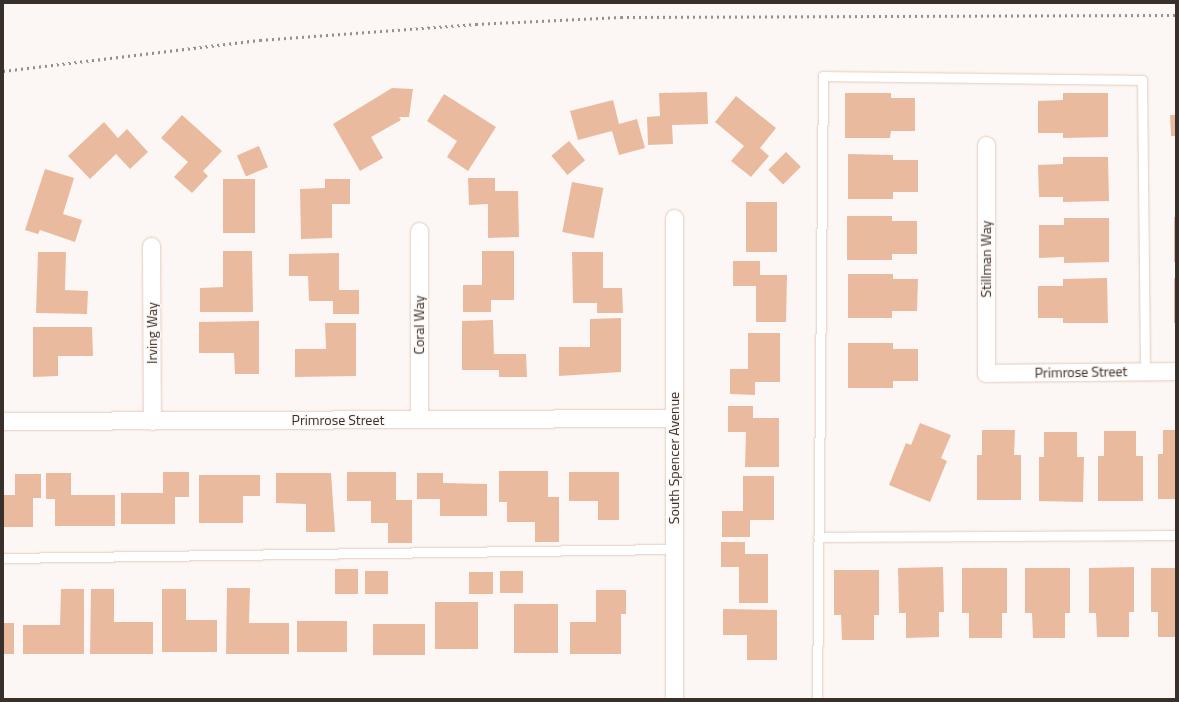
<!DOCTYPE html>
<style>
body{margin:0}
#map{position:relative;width:1179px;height:702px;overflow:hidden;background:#fcf7f4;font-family:"Titillium Web",sans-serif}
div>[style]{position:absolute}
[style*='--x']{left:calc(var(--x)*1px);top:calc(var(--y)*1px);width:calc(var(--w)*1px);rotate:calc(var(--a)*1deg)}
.building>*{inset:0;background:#eaba9f;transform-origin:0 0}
.roads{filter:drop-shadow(0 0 1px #e4cbbd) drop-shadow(0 0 1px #e4cbbd)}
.service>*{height:9px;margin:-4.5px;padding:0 4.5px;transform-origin:4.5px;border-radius:4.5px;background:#fff}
.minor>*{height:17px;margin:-8.5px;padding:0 8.5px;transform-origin:8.5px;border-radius:8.5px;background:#fff}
.rail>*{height:3px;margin-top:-1.5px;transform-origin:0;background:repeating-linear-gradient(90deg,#978f8b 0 2px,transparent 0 6px)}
span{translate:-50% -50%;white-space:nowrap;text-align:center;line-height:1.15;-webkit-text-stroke:3px #fcf7f4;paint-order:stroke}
.street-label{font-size:14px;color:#3a302b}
.frame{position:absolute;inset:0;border:4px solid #3a302b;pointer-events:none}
</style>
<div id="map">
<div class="building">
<div style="clip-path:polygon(392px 88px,413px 89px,409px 117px,399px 117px,401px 120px,371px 137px,383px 158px,360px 171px,333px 124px)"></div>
<div style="clip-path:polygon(707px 92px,708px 124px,672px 125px,673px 144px,648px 145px,647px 117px,660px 116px,659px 93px)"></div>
<div style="clip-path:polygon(845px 93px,891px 93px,891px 98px,915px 98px,915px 131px,891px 131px,890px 138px,845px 138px)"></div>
<div style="clip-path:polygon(1063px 93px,1108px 93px,1108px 137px,1063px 138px,1063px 133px,1038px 133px,1038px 101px,1063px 100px)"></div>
<div style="clip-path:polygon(444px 94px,496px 127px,468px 171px,447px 157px,457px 141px,427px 121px)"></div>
<div style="clip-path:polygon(736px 96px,776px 128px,760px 148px,769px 156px,751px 177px,731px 161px,744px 146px,715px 122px)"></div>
<div style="clip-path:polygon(613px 100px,619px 124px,637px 119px,645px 148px,619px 155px,612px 131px,578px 140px,570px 111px)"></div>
<div style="clip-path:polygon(182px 115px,222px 151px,203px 171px,208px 176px,192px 193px,174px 177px,188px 162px,161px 138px)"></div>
<div style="clip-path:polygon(1170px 115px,1176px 115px,1176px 136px,1171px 136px)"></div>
<div style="clip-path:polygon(104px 122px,118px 138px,127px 129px,148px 152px,130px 169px,116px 154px,90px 179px,68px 156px)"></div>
<div style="left:569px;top:141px;width:25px;height:23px;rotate:50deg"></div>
<div style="left:259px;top:146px;width:23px;height:24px;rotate:67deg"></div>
<div style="left:786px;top:152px;width:21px;height:25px;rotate:45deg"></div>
<div style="clip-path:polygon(848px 154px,893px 155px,893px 160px,918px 160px,918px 192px,893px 192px,893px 199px,848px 199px)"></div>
<div style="clip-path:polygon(1063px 157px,1108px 157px,1109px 201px,1063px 202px,1063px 197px,1039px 197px,1038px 165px,1063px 164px)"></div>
<div style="left:1175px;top:157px;width:1px;height:45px"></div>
<div style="clip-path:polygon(45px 169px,74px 178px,63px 214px,82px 220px,75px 242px,40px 230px,38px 234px,25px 230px)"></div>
<div style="clip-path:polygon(468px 178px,495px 178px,495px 191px,518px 191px,519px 237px,488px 238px,488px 204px,469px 205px)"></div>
<div style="left:223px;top:179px;width:32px;height:54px"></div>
<div style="clip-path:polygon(325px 179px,350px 179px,350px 204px,332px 204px,332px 238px,301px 239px,300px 189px,325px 188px)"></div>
<div style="left:572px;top:182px;width:32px;height:51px;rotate:11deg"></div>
<div style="left:746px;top:202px;width:31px;height:50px"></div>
<div style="clip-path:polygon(847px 216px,892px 216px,892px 221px,917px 221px,917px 254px,892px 254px,892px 260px,847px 260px)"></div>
<div style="left:1174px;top:217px;width:2px;height:45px"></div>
<div style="clip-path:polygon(1064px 218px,1109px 218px,1109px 262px,1064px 263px,1064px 257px,1039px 258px,1039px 225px,1064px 225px)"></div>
<div style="clip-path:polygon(223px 251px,252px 251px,253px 312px,200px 312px,200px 288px,223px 287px)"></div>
<div style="clip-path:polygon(482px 251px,514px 251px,514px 300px,491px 300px,491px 312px,463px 312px,463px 285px,482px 285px)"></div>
<div style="clip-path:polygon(38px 252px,66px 252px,65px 290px,88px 291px,87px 314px,36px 313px)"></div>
<div style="clip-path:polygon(572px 252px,603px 252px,603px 288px,622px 288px,623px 313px,597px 313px,597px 303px,573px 303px)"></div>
<div style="clip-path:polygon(339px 253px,339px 290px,359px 290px,359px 314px,333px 314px,333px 301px,309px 301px,308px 276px,289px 276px,289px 254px)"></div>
<div style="clip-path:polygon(733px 261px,760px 261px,760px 275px,787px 275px,786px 322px,756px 322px,756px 286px,733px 286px)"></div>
<div style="clip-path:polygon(848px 274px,893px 274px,893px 279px,918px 279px,917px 311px,892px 311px,892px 318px,848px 318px)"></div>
<div style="clip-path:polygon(1107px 278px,1108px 323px,1063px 323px,1063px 318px,1038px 318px,1038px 286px,1063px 286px,1063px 279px)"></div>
<div style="left:1174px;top:278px;width:2px;height:45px"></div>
<div style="clip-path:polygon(621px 318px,621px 372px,559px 376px,559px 347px,590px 347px,590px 319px)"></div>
<div style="clip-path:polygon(493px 320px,494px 354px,526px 354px,527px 377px,499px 377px,499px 370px,462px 370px,462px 321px)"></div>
<div style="clip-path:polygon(259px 321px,259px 374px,235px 374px,234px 353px,199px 353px,199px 322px)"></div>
<div style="clip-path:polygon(325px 323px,356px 323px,356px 376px,295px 377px,295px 349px,326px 349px)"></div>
<div style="clip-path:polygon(33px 327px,92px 327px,93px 356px,58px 356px,58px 376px,33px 377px)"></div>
<div style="clip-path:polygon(748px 333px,780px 333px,780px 382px,755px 382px,755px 395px,730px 394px,730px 369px,748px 369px)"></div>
<div style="clip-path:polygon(848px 343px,893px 343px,893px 349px,918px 349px,918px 381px,893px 381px,893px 388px,848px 388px)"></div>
<div style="clip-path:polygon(728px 406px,753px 406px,753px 418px,779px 418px,779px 467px,745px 467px,746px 432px,728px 432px)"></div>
<div style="clip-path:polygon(920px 423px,951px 435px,941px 458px,947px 461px,930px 502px,889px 485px,906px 443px,911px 445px)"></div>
<div style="clip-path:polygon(982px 430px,1015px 430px,1014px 455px,1021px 455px,1021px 500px,977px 500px,977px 455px,982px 455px)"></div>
<div style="clip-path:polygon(1163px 430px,1176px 430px,1176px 499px,1158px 499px,1158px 454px,1163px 454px)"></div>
<div style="clip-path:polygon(1104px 431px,1136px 431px,1136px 456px,1143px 456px,1143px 501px,1098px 501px,1098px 456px,1104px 456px)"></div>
<div style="clip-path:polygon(1044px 432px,1077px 432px,1077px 457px,1084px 457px,1083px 502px,1039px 501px,1039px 457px,1044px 457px)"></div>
<div style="clip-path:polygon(499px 471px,548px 471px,548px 497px,559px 497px,559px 542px,535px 542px,535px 522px,507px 522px,507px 502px,499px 502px)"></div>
<div style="clip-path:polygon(163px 472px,189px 472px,189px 497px,175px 497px,175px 524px,121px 524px,121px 493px,163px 493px)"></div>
<div style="clip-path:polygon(347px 472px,396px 472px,396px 500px,412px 500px,412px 543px,388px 543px,388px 523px,371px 523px,371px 501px,347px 501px)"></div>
<div style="clip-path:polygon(569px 472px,619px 472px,619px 520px,598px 520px,598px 501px,569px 501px)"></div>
<div style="clip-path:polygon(46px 473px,71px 473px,71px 495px,115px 495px,115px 526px,55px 526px,55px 499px,46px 499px)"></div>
<div style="clip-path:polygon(276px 473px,331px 473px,335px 532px,306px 532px,306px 504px,276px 503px)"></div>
<div style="clip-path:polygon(417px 473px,443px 473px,443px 483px,487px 484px,487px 516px,440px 516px,440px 499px,417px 499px)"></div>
<div style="clip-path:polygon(15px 474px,41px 474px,41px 498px,33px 498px,33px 527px,3px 527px,3px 495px,15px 495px)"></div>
<div style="clip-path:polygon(199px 475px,260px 475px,260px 496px,243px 496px,243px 523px,199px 523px)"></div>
<div style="clip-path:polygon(743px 476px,774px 476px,774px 520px,750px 520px,750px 537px,722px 537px,722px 511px,743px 511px)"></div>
<div style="clip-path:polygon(721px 542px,745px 542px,745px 554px,768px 554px,768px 603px,739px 603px,739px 567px,721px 567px)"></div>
<div style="clip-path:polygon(943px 567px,944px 612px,939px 612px,939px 637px,906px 638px,906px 613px,899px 613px,898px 568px)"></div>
<div style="clip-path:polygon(1134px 567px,1134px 612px,1129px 612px,1129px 637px,1097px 637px,1096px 613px,1089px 613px,1089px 568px)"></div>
<div style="clip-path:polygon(962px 568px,1007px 568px,1007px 613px,1002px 613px,1002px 638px,969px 638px,969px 613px,962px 613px)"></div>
<div style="clip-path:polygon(1025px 568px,1070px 568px,1070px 613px,1065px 613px,1065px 638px,1033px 638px,1032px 613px,1025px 613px)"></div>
<div style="clip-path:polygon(1151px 568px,1176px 568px,1176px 637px,1158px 637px,1158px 612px,1151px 612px)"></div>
<div style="left:335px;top:569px;width:23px;height:25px"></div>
<div style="clip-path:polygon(834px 570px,879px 570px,879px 615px,874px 615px,874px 640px,842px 640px,841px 615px,834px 615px)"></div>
<div style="left:365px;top:571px;width:23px;height:23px"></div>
<div style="left:500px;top:571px;width:23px;height:22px"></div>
<div style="left:469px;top:572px;width:24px;height:22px"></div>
<div style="clip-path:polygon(227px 588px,250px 588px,249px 623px,289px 623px,289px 654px,226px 654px)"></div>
<div style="clip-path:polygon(61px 589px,84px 589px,84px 654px,23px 654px,23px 625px,60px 625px)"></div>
<div style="clip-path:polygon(91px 589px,114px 589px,114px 622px,153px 622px,153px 654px,90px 654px)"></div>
<div style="clip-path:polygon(162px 589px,186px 589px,186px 620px,217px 620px,217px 652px,162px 652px)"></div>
<div style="clip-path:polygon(596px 590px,626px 590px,626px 614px,621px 614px,621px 654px,570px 654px,570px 622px,596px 622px)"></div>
<div style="left:435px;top:602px;width:43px;height:47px"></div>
<div style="left:514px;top:604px;width:44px;height:49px"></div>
<div style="clip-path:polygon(723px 609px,777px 610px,777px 660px,747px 660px,747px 635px,723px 635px)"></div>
<div style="left:297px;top:621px;width:50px;height:31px"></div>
<div style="left:3px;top:623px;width:11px;height:31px"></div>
<div style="left:373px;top:624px;width:52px;height:31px"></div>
</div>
<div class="roads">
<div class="service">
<div style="--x:818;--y:537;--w:358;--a:-0.3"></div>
<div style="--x:3;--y:558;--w:671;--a:-0.77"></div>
<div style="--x:817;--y:699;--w:623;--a:-89.45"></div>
<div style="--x:823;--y:76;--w:319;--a:0.7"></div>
<div style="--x:1142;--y:80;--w:291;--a:89.4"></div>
</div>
<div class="minor">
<div style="--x:986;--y:145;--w:228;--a:90"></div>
<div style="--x:986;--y:373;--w:190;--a:-0.6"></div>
<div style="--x:674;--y:218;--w:481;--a:90"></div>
<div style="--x:419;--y:231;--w:188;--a:90"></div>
<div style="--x:151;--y:246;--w:175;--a:89.7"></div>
<div style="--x:3;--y:421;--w:671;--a:-0.26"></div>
</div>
</div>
<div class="rail">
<div style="--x:3;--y:71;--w:259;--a:-6.9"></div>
<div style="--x:260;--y:40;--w:217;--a:-4.2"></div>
<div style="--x:476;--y:24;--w:145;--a:-2.8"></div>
<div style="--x:621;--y:17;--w:555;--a:-0.21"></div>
</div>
<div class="street-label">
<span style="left:986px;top:259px;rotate:-90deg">Stillman Way</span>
<span style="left:419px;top:325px;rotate:-90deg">Coral Way</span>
<span style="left:152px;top:333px;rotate:-90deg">Irving Way</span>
<span style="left:1081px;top:372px;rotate:-1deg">Primrose Street</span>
<span style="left:338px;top:420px">Primrose Street</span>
<span style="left:674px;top:458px;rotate:-90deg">South Spencer Avenue</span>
</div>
<div class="frame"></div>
</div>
